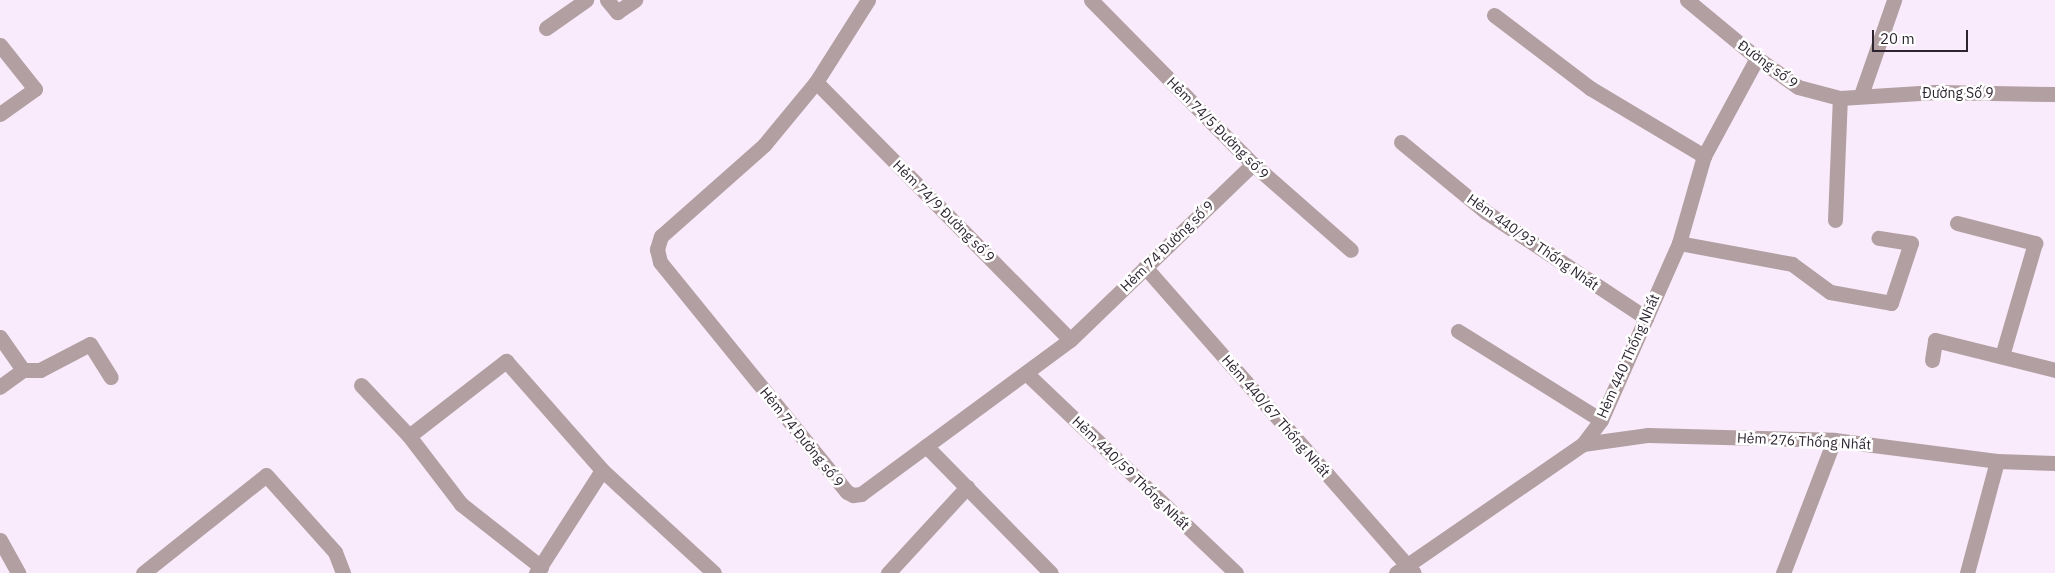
<!DOCTYPE html>
<meta charset="utf-8">
<style>
body{margin:0}
#map{position:relative;width:2055px;height:573px;overflow:hidden;background:#f9eafc;font-family:"IBM Plex Sans",sans-serif}
div>[style]{position:absolute}
[style*='--x']{left:calc(var(--x)*1px);top:calc(var(--y)*1px);width:calc(var(--w)*1px);rotate:calc(var(--a)*1deg)}
.lane>*{height:15px;margin:-7.5px;padding:0 7.5px;transform-origin:7.5px;border-radius:7.5px;background:#b19fa1}
.street>*{height:15px;margin:-7.5px;padding:0 7.5px;transform-origin:7.5px;border-radius:7.5px;background:#b19fa1}
span{translate:-50% -50%;white-space:nowrap;text-align:center;line-height:1.15;-webkit-text-stroke:5px #fff;paint-order:stroke}
.street-label{font-size:14px;color:#2d2430}
.scale{position:absolute;left:1872px;top:30px;width:96px;height:22px;box-sizing:border-box;border:2px solid #2d2430;border-top:0;padding-left:6px;font-size:15px;line-height:18px;white-space:nowrap;color:#2d2430;-webkit-text-stroke:4px #fff;paint-order:stroke}
</style>
<div id="map">
<div class="lane">
<div style="--x:607;--y:0;--w:16;--a:50"></div>
<div style="--x:617;--y:12;--w:22;--a:-34"></div>
<div style="--x:546;--y:28;--w:49;--a:-35"></div>
<div style="--x:1835;--y:220;--w:122;--a:-87.7"></div>
<div style="--x:1679;--y:243;--w:115;--a:10.5"></div>
<div style="--x:1792;--y:264;--w:47;--a:36.4"></div>
<div style="--x:1830;--y:292;--w:62;--a:10.2"></div>
<div style="--x:1891;--y:303;--w:63;--a:-71.6"></div>
<div style="--x:1911;--y:243;--w:33;--a:-171"></div>
<div style="--x:1145;--y:267;--w:407;--a:48.7"></div>
<div style="--x:1026;--y:373;--w:290;--a:43.6"></div>
<div style="--x:926;--y:446;--w:178;--a:45.5"></div>
<div style="--x:1783;--y:573;--w:142;--a:-69"></div>
<div style="--x:1967;--y:573;--w:116;--a:-75"></div>
</div>
<div class="street">
<div style="--x:868;--y:0;--w:97;--a:122.4"></div>
<div style="--x:816;--y:82;--w:82;--a:129.5"></div>
<div style="--x:764;--y:145;--w:137;--a:138.5"></div>
<div style="--x:661;--y:236;--w:14;--a:107"></div>
<div style="--x:657;--y:249;--w:13;--a:77"></div>
<div style="--x:660;--y:262;--w:296;--a:50.9"></div>
<div style="--x:847;--y:492;--w:7;--a:27"></div>
<div style="--x:853;--y:495;--w:8;--a:-7"></div>
<div style="--x:861;--y:494;--w:260;--a:-36.4"></div>
<div style="--x:1070;--y:340;--w:254;--a:-43.9"></div>
<div style="--x:1091;--y:0;--w:231;--a:45.4"></div>
<div style="--x:1253;--y:164;--w:130;--a:41.3"></div>
<div style="--x:1687;--y:0;--w:91;--a:39.6"></div>
<div style="--x:1757;--y:58;--w:50;--a:35.3"></div>
<div style="--x:1798;--y:87;--w:43;--a:14.7"></div>
<div style="--x:1840;--y:98;--w:96;--a:-3.6"></div>
<div style="--x:1936;--y:92;--w:119;--a:1"></div>
<div style="--x:1494;--y:15;--w:121;--a:37.2"></div>
<div style="--x:1590;--y:88;--w:133;--a:30.8"></div>
<div style="--x:0;--y:45;--w:56;--a:51.5"></div>
<div style="--x:35;--y:89;--w:43;--a:144.5"></div>
<div style="--x:816;--y:82;--w:362;--a:45.4"></div>
<div style="--x:1861;--y:95;--w:101;--a:-70.8"></div>
<div style="--x:1401;--y:142;--w:110;--a:39.5"></div>
<div style="--x:1486;--y:212;--w:192;--a:33.5"></div>
<div style="--x:1957;--y:223;--w:81;--a:14.4"></div>
<div style="--x:2035;--y:243;--w:118;--a:106.3"></div>
<div style="--x:1458;--y:331;--w:168;--a:31.9"></div>
<div style="--x:0;--y:337;--w:40;--a:55.1"></div>
<div style="--x:23;--y:370;--w:29;--a:144"></div>
<div style="--x:1932;--y:360;--w:20;--a:-81"></div>
<div style="--x:1935;--y:340;--w:124;--a:14"></div>
<div style="--x:23;--y:370;--w:17;--a:0"></div>
<div style="--x:40;--y:370;--w:56;--a:-27.5"></div>
<div style="--x:90;--y:344;--w:39;--a:58"></div>
<div style="--x:361;--y:385;--w:70;--a:46.7"></div>
<div style="--x:409;--y:436;--w:86;--a:52.6"></div>
<div style="--x:461;--y:504;--w:102;--a:38.2"></div>
<div style="--x:409;--y:436;--w:123;--a:-37.7"></div>
<div style="--x:506;--y:361;--w:145;--a:48.6"></div>
<div style="--x:602;--y:470;--w:152;--a:42.6"></div>
<div style="--x:1583;--y:444;--w:66;--a:-7.9"></div>
<div style="--x:1648;--y:435;--w:186;--a:1.5"></div>
<div style="--x:1834;--y:440;--w:164;--a:7.3"></div>
<div style="--x:1997;--y:461;--w:58;--a:2"></div>
<div style="--x:0;--y:540;--w:38;--a:61"></div>
<div style="--x:143;--y:573;--w:157;--a:-38.5"></div>
<div style="--x:266;--y:475;--w:103;--a:48.1"></div>
<div style="--x:335;--y:552;--w:22;--a:69"></div>
<div style="--x:536;--y:573;--w:122;--a:-57.3"></div>
<div style="--x:888;--y:573;--w:117;--a:-47.4"></div>
<div style="--x:1396;--y:573;--w:227;--a:-34.6"></div>
<div style="--x:1583;--y:444;--w:30;--a:-53"></div>
<div style="--x:1601;--y:420;--w:193;--a:-66.2"></div>
<div style="--x:1679;--y:243;--w:91;--a:-74"></div>
<div style="--x:1704;--y:156;--w:111;--a:-61.6"></div>
</div>
<div class="street-label">
<span style="left:1768px;top:64px;rotate:36deg">Đường số 9</span>
<span style="left:1958px;top:93px">Đường Số 9</span>
<span style="left:1218px;top:128px;rotate:45deg">Hẻm 74/5 Đường số 9</span>
<span style="left:944px;top:211px;rotate:45deg">Hẻm 74/9 Đường số 9</span>
<span style="left:1533px;top:242px;rotate:35deg">Hẻm 440/93 Thống Nhất</span>
<span style="left:1167px;top:246px;rotate:-44deg">Hẻm 74 Đường số 9</span>
<span style="left:1628px;top:356px;rotate:-66deg">Hẻm 440 Thống Nhất</span>
<span style="left:1276px;top:416px;rotate:49deg">Hẻm 440/67 Thống Nhất</span>
<span style="left:802px;top:437px;rotate:51deg">Hẻm 74 Đường số 9</span>
<span style="left:1804px;top:441px;rotate:3deg">Hẻm 276 Thống Nhất</span>
<span style="left:1131px;top:473px;rotate:44deg">Hẻm 440/59 Thống Nhất</span>
</div>
<div class="scale">20 m</div>
</div>
